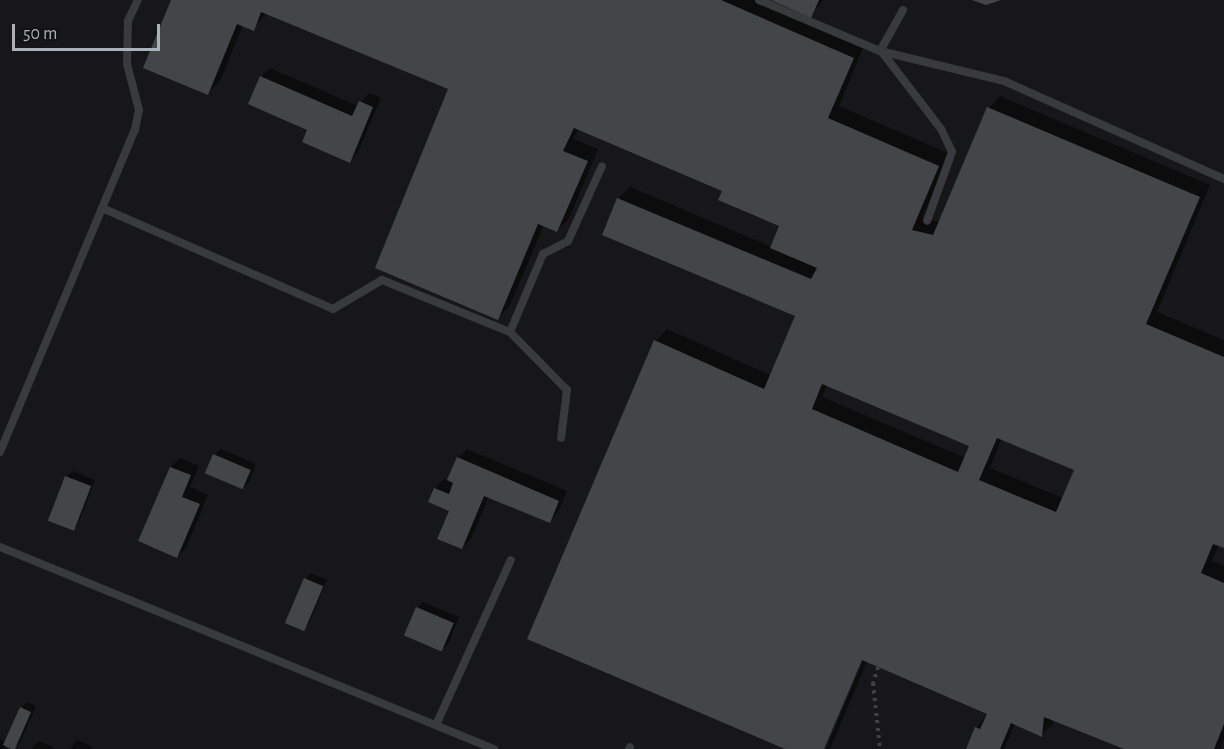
<!DOCTYPE html>
<style>
body{margin:0}
#map{position:relative;width:1224px;height:749px;overflow:hidden;background:#171719;font-family:"Alegreya Sans",sans-serif}
div>[style]{position:absolute}
[style*='--x']{left:calc(var(--x)*1px);top:calc(var(--y)*1px);width:calc(var(--w)*1px);rotate:calc(var(--a)*1deg)}
.shadow>*{inset:0;background:#0007}
.building>*{inset:0;background:#434649;transform-origin:0 0}
.path>*{height:4px;margin-top:-2px;transform-origin:0;background:repeating-linear-gradient(90deg,#3e4145 0 3px,transparent 0 7.5px)}
.lane>*{height:8px;margin:-4px;padding:0 4px;transform-origin:4px;border-radius:4px;background:#383a3e}
span{translate:-50% -50%;white-space:nowrap;text-align:center;line-height:1.15;-webkit-text-stroke:4.5px #121214;paint-order:stroke}
.scale{position:absolute;left:12px;top:24px;width:148px;height:27px;box-sizing:border-box;border:3px solid #a9b1b9;border-top:0;padding-left:8px;font-size:18px;line-height:21px;white-space:nowrap;color:#a9b1b9;-webkit-text-stroke:4px #121214;paint-order:stroke}
</style>
<div id="map">
<div class="shadow">
<div style="clip-path:polygon(evenodd,172px 0,759px 0,864px 46px,839px 106px,950px 154px,922px 218px,940px 222px,989px 108px,1000px 96px,1210px 185px,1157px 312px,1224px 340px,1224px 547px,1219px 544px,1212px 561px,1224px 566px,1224px 739px,1220px 749px,1125px 749px,1053px 719px,1053px 724px,1041px 735px,1015px 724px,1004px 749px,967px 749px,976px 728px,989px 713px,867px 661px,830px 749px,826px 749px,866px 654px,864px 653px,823px 749px,788px 749px,656px 341px,667px 329px,772px 376px,797px 315px,618px 199px,630px 187px,772px 247px,781px 225px,724px 190px,579px 128px,573px 139px,598px 149px,569px 219px,557px 230px,544px 225px,509px 307px,497px 319px,450px 89px,267px 13px,253px 29px,243px 25px,220px 81px,208px 93px,172px 0,827px 385px,971px 445px,966px 458px,822px 397px,827px 385px,172px 0,1002px 438px,1076px 469px,1063px 498px,990px 468px,1002px 438px)"></div>
<div style="clip-path:polygon(775px 0,823px 0,810px 16px)"></div>
<div style="clip-path:polygon(270px 68px,358px 106px,369px 93px,381px 98px,358px 152px,349px 161px,309px 129px,261px 77px)"></div>
<div style="clip-path:polygon(221px 449px,256px 464px,249px 482px,243px 488px,215px 455px)"></div>
<div style="clip-path:polygon(467px 449px,567px 491px,558px 512px,549px 521px,489px 496px,471px 539px,462px 548px,451px 510px,430px 501px,435px 488px,444px 479px,448px 481px,458px 458px)"></div>
<div style="clip-path:polygon(180px 458px,199px 466px,190px 487px,208px 495px,186px 548px,177px 557px,140px 541px,171px 467px)"></div>
<div style="clip-path:polygon(73px 471px,95px 480px,78px 524px,72px 530px,49px 521px,67px 476px)"></div>
<div style="clip-path:polygon(311px 573px,327px 580px,309px 623px,303px 629px,305px 579px)"></div>
<div style="clip-path:polygon(423px 602px,459px 617px,448px 644px,442px 650px,418px 608px)"></div>
<div style="clip-path:polygon(27px 702px,36px 706px,20px 743px,14px 748px,7px 745px,5px 749px,0 749px,0 739px,6px 741px,21px 708px)"></div>
<div style="clip-path:polygon(77px 740px,92px 746px,91px 749px,70px 749px)"></div>
<div style="clip-path:polygon(39px 741px,54px 747px,53px 749px,32px 749px)"></div>
</div>
<div class="building">
<div style="clip-path:polygon(evenodd,171px 0,721px 0,854px 58px,828px 118px,939px 166px,912px 230px,933px 235px,987px 107px,1200px 197px,1146px 324px,1224px 357px,1224px 548px,1213px 544px,1201px 573px,1224px 583px,1224px 724px,1214px 749px,1124px 749px,1044px 717px,1042px 737px,1011px 723px,1000px 749px,966px 749px,975px 727px,980px 729px,987px 714px,862px 660px,824px 749px,785px 749px,527px 639px,654px 340px,764px 389px,795px 316px,602px 235px,617px 198px,811px 279px,817px 268px,770px 248px,779px 226px,718px 200px,722px 191px,574px 128px,563px 151px,588px 161px,557px 232px,538px 224px,498px 320px,375px 268px,448px 89px,261px 12px,254px 31px,237px 24px,208px 95px,143px 68px,171px 0,822px 384px,969px 446px,958px 472px,812px 409px,822px 384px,171px 0,997px 438px,1074px 470px,1056px 512px,979px 480px,997px 438px)"></div>
<div style="clip-path:polygon(771px 0,819px 0,811px 18px)"></div>
<div style="clip-path:polygon(972px 0,1001px 0,986px 5px)"></div>
<div style="clip-path:polygon(260px 76px,352px 116px,359px 101px,373px 107px,350px 163px,302px 142px,307px 130px,248px 104px)"></div>
<div style="left:213px;top:454px;width:41px;height:21px;rotate:23deg"></div>
<div style="clip-path:polygon(457px 457px,559px 501px,550px 523px,484px 496px,462px 549px,437px 539px,449px 511px,428px 502px,434px 488px,449px 494px,453px 483px,447px 480px)"></div>
<div style="clip-path:polygon(170px 467px,191px 475px,182px 497px,200px 504px,177px 558px,138px 541px)"></div>
<div style="left:65px;top:476px;width:28px;height:48px;rotate:21deg"></div>
<div style="left:304px;top:578px;width:21px;height:49px;rotate:23deg"></div>
<div style="left:416px;top:607px;width:41px;height:31px;rotate:23deg"></div>
<div style="clip-path:polygon(20px 707px,31px 712px,15px 749px,11px 749px,3px 745px)"></div>
</div>
<div class="path">
<div style="--x:878;--y:667;--w:17;--a:107"></div>
<div style="--x:873;--y:683;--w:66;--a:83.9"></div>
</div>
<div class="lane">
<div style="--x:759;--y:0;--w:131;--a:22.9"></div>
<div style="--x:880;--y:51;--w:47;--a:-60.7"></div>
<div style="--x:880;--y:51;--w:128;--a:13.6"></div>
<div style="--x:1004;--y:81;--w:241;--a:24"></div>
<div style="--x:882;--y:52;--w:97;--a:52.5"></div>
<div style="--x:941;--y:129;--w:25;--a:64"></div>
<div style="--x:952;--y:152;--w:73;--a:109.9"></div>
<div style="--x:102;--y:208;--w:252;--a:23.6"></div>
<div style="--x:333;--y:309;--w:57;--a:-30.6"></div>
<div style="--x:382;--y:280;--w:138;--a:22.1"></div>
<div style="--x:510;--y:332;--w:85;--a:-67.1"></div>
<div style="--x:543;--y:254;--w:28;--a:-27"></div>
<div style="--x:568;--y:241;--w:82;--a:-65.6"></div>
<div style="--x:510;--y:332;--w:81;--a:45.5"></div>
<div style="--x:567;--y:390;--w:48;--a:97.1"></div>
<div style="--x:0;--y:452;--w:349;--a:-67.3"></div>
<div style="--x:135;--y:130;--w:20;--a:-79"></div>
<div style="--x:139;--y:110;--w:48;--a:-104.6"></div>
<div style="--x:127;--y:64;--w:43;--a:-88.7"></div>
<div style="--x:128;--y:21;--w:23;--a:-65"></div>
<div style="--x:0;--y:547;--w:534;--a:22.24"></div>
<div style="--x:436;--y:725;--w:181;--a:-65.6"></div>
<div style="--x:629;--y:749;--w:2;--a:-63"></div>
</div>
<div class="scale">50 m</div>
</div>
